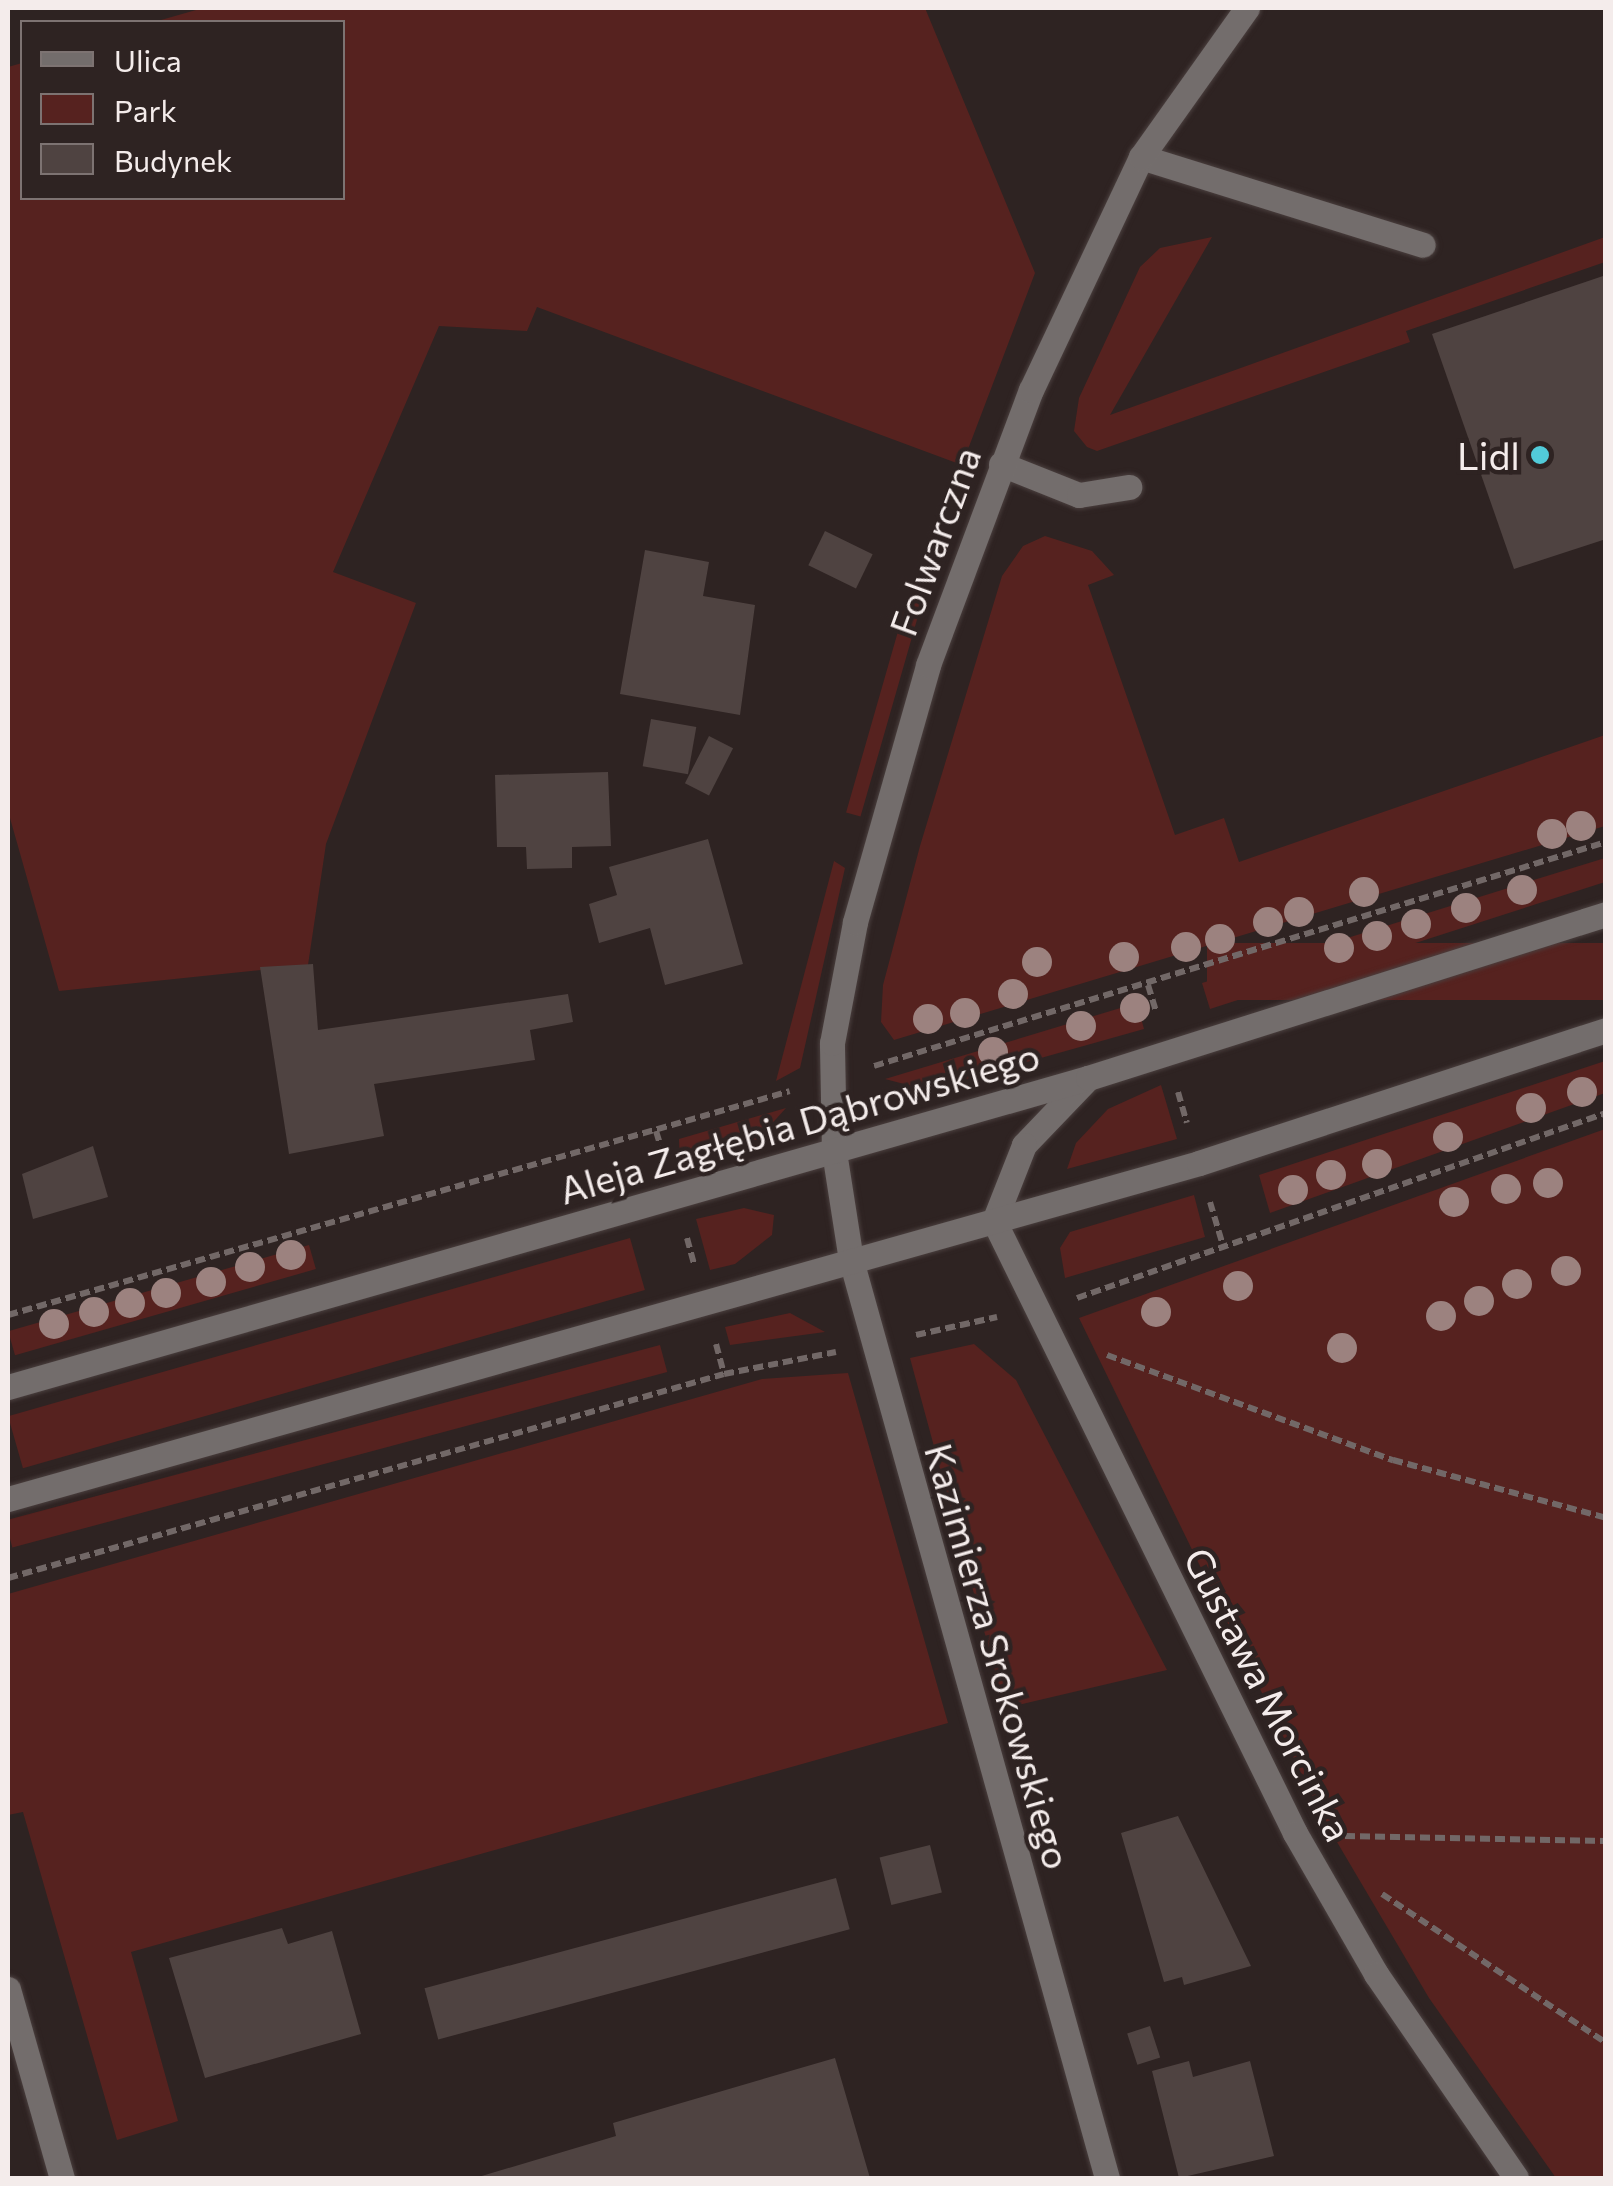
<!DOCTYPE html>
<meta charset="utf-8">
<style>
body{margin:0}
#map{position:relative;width:1613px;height:2186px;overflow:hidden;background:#2e2322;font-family:Commissioner,sans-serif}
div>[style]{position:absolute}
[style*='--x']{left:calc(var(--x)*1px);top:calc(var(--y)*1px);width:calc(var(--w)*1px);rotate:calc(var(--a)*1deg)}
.green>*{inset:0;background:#56221f;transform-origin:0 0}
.building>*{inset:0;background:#4f4341;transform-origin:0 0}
.path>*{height:6px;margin-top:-3px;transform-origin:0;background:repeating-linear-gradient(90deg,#726867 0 10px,transparent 0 15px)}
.roads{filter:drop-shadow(0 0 2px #4a3f3e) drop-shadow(0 0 2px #4a3f3e)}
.service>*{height:25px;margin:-12.5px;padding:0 12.5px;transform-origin:12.5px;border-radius:12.5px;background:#736d6c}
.minor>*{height:25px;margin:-12.5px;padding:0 12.5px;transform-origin:12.5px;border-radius:12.5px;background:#736d6c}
.tertiary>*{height:25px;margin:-12.5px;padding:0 12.5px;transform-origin:12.5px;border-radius:12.5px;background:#736d6c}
.trees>*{width:30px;height:30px;margin:-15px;border-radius:50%;background:#9c827f}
.dots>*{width:28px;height:28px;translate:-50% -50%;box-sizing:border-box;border:5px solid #2e2322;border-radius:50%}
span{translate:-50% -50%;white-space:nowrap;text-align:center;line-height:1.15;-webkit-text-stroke:9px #2e2322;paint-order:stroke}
.poi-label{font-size:38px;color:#f4eceb}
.right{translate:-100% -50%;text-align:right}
.street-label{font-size:38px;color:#f4eceb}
.frame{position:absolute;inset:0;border:10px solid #f4eceb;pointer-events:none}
.legend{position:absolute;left:20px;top:20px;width:325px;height:180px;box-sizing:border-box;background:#2e2322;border:2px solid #7d7372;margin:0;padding:12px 18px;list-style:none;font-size:30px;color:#f4eceb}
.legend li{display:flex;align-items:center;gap:20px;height:50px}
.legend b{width:50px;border:2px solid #7d7372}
</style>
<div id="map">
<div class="green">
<div style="clip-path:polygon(203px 8px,925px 8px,1035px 273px,962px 465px,537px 307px,527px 331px,439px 326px,333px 572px,416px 603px,326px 844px,308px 965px,59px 991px,8px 811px,8px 67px,22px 63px,22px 198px,342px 198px,342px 22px,154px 22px)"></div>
<div style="clip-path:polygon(1212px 237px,1110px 415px,1605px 237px,1605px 262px,1406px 331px,1410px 342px,1097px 451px,1087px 447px,1074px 431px,1079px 398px,1140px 267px,1160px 248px)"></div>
<div style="clip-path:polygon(1045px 536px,1092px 551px,1114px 575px,1088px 585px,1175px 835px,1224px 818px,1239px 862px,1605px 735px,1605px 826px,894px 1040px,881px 1022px,883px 985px,920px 846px,1002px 576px,1023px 546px)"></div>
<div style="left:907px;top:600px;width:15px;height:221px;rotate:16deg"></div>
<div style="clip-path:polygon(1605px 858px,1605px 882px,1210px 1009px,1202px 983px)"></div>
<div style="clip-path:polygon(834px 861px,845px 868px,800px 1068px,776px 1081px)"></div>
<div style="left:1605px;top:943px;width:57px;height:398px;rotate:90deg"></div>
<div style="clip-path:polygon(1137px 1003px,1144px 1029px,927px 1090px,885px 1079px)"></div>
<div style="clip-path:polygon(1605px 1061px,1605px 1093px,1270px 1213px,1259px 1175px)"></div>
<div style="clip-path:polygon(1161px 1085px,1177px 1139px,1067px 1169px,1076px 1143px,1108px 1109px)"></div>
<div style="clip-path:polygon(786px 1108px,758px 1139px,680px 1164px,679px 1139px)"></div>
<div style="clip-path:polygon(1605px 1129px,1606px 2178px,1556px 2178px,1429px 1998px,1324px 1820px,1079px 1318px)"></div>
<div style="clip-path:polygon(1194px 1195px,1205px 1237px,1065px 1278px,1060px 1248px,1070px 1232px)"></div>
<div style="clip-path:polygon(744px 1208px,774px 1215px,772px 1235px,735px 1264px,710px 1270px,696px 1219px)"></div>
<div style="left:630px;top:1238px;width:54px;height:647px;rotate:74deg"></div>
<div style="left:309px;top:1245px;width:25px;height:313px;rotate:74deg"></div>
<div style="clip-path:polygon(790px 1313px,825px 1332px,730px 1345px,725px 1327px)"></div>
<div style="clip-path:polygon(974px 1344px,1016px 1380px,1167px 1670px,1005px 1708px,910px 1358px)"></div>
<div style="left:660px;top:1345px;width:28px;height:678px;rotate:75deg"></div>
<div style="clip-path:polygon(848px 1373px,948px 1723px,131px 1952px,178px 2121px,117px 2140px,23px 1812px,8px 1815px,8px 1594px,762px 1379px)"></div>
</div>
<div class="building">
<div style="clip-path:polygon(1606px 275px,1606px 539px,1514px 569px,1432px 334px)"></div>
<div style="left:825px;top:531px;width:53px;height:38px;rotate:26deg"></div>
<div style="clip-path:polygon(645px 550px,709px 562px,703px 596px,755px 605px,740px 715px,620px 694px)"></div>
<div style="left:651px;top:719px;width:46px;height:48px;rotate:10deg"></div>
<div style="left:709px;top:736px;width:27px;height:53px;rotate:27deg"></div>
<div style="clip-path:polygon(608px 772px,611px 846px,572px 847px,572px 868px,527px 869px,526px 847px,497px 847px,495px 775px)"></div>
<div style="clip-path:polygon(708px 839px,743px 964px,665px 985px,650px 928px,599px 943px,589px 904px,617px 895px,609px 867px)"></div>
<div style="clip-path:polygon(313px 964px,318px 1030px,568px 994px,573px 1022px,530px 1030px,535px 1060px,374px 1084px,384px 1136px,289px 1154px,260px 967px)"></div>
<div style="clip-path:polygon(93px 1146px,108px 1197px,33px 1219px,22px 1174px)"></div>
<div style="clip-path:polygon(1178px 1816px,1251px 1966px,1184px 1985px,1182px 1977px,1164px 1982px,1121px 1833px)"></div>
<div style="left:930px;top:1845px;width:49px;height:52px;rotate:76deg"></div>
<div style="left:836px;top:1878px;width:53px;height:426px;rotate:75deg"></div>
<div style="clip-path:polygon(282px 1928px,288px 1944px,332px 1931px,361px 2034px,205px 2078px,169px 1958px)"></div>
<div style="left:1150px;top:2026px;width:33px;height:24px;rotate:72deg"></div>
<div style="clip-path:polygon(835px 2058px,870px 2178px,475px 2178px,616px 2136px,613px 2123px)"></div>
<div style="clip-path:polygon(1189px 2061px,1193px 2077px,1250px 2061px,1274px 2156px,1179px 2178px,1152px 2071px)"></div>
</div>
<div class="path">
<div style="--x:1148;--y:985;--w:28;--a:73"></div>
<div style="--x:874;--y:1066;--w:766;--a:-17.01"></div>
<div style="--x:1178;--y:1092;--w:32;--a:74"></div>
<div style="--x:656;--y:1131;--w:28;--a:73"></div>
<div style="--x:1210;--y:1202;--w:49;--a:73.4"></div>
<div style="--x:687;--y:1238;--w:27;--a:75"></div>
<div style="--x:1077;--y:1298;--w:560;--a:-19.28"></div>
<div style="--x:8;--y:1315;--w:813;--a:-15.98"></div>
<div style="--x:916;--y:1335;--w:83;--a:-12.5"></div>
<div style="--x:716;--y:1344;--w:31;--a:75"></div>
<div style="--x:1107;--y:1355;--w:305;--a:20.2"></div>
<div style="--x:1393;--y:1460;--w:221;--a:15.2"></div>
<div style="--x:8;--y:1578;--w:744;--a:-15.9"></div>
<div style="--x:724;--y:1374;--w:114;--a:-11.1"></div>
<div style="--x:1345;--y:1836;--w:261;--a:1.1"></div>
<div style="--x:1382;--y:1894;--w:269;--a:33.6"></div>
</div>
<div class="roads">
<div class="service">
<div style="--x:1141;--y:157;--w:295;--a:17.3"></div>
<div style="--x:1001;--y:464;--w:84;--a:21.7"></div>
<div style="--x:1079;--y:495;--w:51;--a:-9.1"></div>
</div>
<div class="minor">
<div style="--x:1088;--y:1078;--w:93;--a:133.7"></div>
<div style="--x:1024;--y:1145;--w:82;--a:111.5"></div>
<div style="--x:994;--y:1221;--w:682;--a:63.81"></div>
<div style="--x:1295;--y:1833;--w:163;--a:60.1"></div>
<div style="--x:1376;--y:1974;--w:247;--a:55.5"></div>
<div style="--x:8;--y:1989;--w:197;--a:74.1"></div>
<div style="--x:1107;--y:2178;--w:953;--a:-105.58"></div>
<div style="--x:851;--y:1260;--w:110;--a:-98.9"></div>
<div style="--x:834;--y:1151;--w:108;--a:-91.1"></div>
<div style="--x:832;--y:1043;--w:123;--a:-79.2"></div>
<div style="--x:855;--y:922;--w:267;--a:-74.1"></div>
<div style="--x:928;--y:665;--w:294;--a:-69.5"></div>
<div style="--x:1031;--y:390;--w:258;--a:-64.7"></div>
<div style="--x:1141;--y:157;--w:183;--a:-54.6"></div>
</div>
<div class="tertiary">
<div style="--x:8;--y:1387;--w:1123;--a:-15.97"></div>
<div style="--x:1088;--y:1078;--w:543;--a:-17.57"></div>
<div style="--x:8;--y:1499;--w:1237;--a:-15.75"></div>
<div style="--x:1199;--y:1163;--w:428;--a:-18.1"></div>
</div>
</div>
<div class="trees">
<div style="left:1581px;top:826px"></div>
<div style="left:1552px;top:834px"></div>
<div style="left:1522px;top:890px"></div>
<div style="left:1364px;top:892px"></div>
<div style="left:1466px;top:908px"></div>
<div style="left:1299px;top:912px"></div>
<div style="left:1268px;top:922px"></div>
<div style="left:1416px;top:924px"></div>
<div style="left:1377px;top:936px"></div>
<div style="left:1220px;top:939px"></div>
<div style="left:1186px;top:947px"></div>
<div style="left:1339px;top:948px"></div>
<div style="left:1124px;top:957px"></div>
<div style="left:1037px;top:962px"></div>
<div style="left:1013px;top:994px"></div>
<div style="left:1135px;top:1008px"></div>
<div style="left:965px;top:1013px"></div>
<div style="left:928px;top:1019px"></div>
<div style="left:1081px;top:1026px"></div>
<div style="left:993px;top:1052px"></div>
<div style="left:1582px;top:1092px"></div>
<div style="left:1531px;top:1108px"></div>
<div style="left:1448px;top:1137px"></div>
<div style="left:1377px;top:1164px"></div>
<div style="left:1331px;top:1175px"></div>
<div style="left:1548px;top:1183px"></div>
<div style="left:1506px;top:1189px"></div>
<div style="left:1293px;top:1190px"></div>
<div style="left:1454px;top:1202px"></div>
<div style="left:291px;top:1255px"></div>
<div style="left:250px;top:1267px"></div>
<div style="left:1566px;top:1271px"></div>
<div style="left:211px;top:1282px"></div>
<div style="left:1517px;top:1284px"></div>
<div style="left:1238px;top:1286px"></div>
<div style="left:166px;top:1293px"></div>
<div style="left:1479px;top:1301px"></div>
<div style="left:130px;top:1303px"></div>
<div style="left:94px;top:1312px"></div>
<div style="left:1156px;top:1312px"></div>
<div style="left:1441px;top:1316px"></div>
<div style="left:54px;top:1324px"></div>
<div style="left:1342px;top:1348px"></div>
</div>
<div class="dots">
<div style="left:1540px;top:455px;background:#52cbd9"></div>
</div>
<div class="poi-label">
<span class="right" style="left:1520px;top:455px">Lidl</span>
</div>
<div class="street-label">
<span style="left:934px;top:541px;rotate:-70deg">Folwarczna</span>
<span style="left:799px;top:1122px;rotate:-16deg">Aleja Zagłębia Dąbrowskiego</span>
<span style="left:999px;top:1656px;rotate:74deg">Kazimierza Srokowskiego</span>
<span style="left:1269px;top:1694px;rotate:63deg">Gustawa Morcinka</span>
</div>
<div class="frame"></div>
<ul class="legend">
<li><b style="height:12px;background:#736d6c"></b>Ulica</li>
<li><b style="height:28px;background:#56221f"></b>Park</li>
<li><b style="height:28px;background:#4f4341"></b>Budynek</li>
</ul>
</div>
